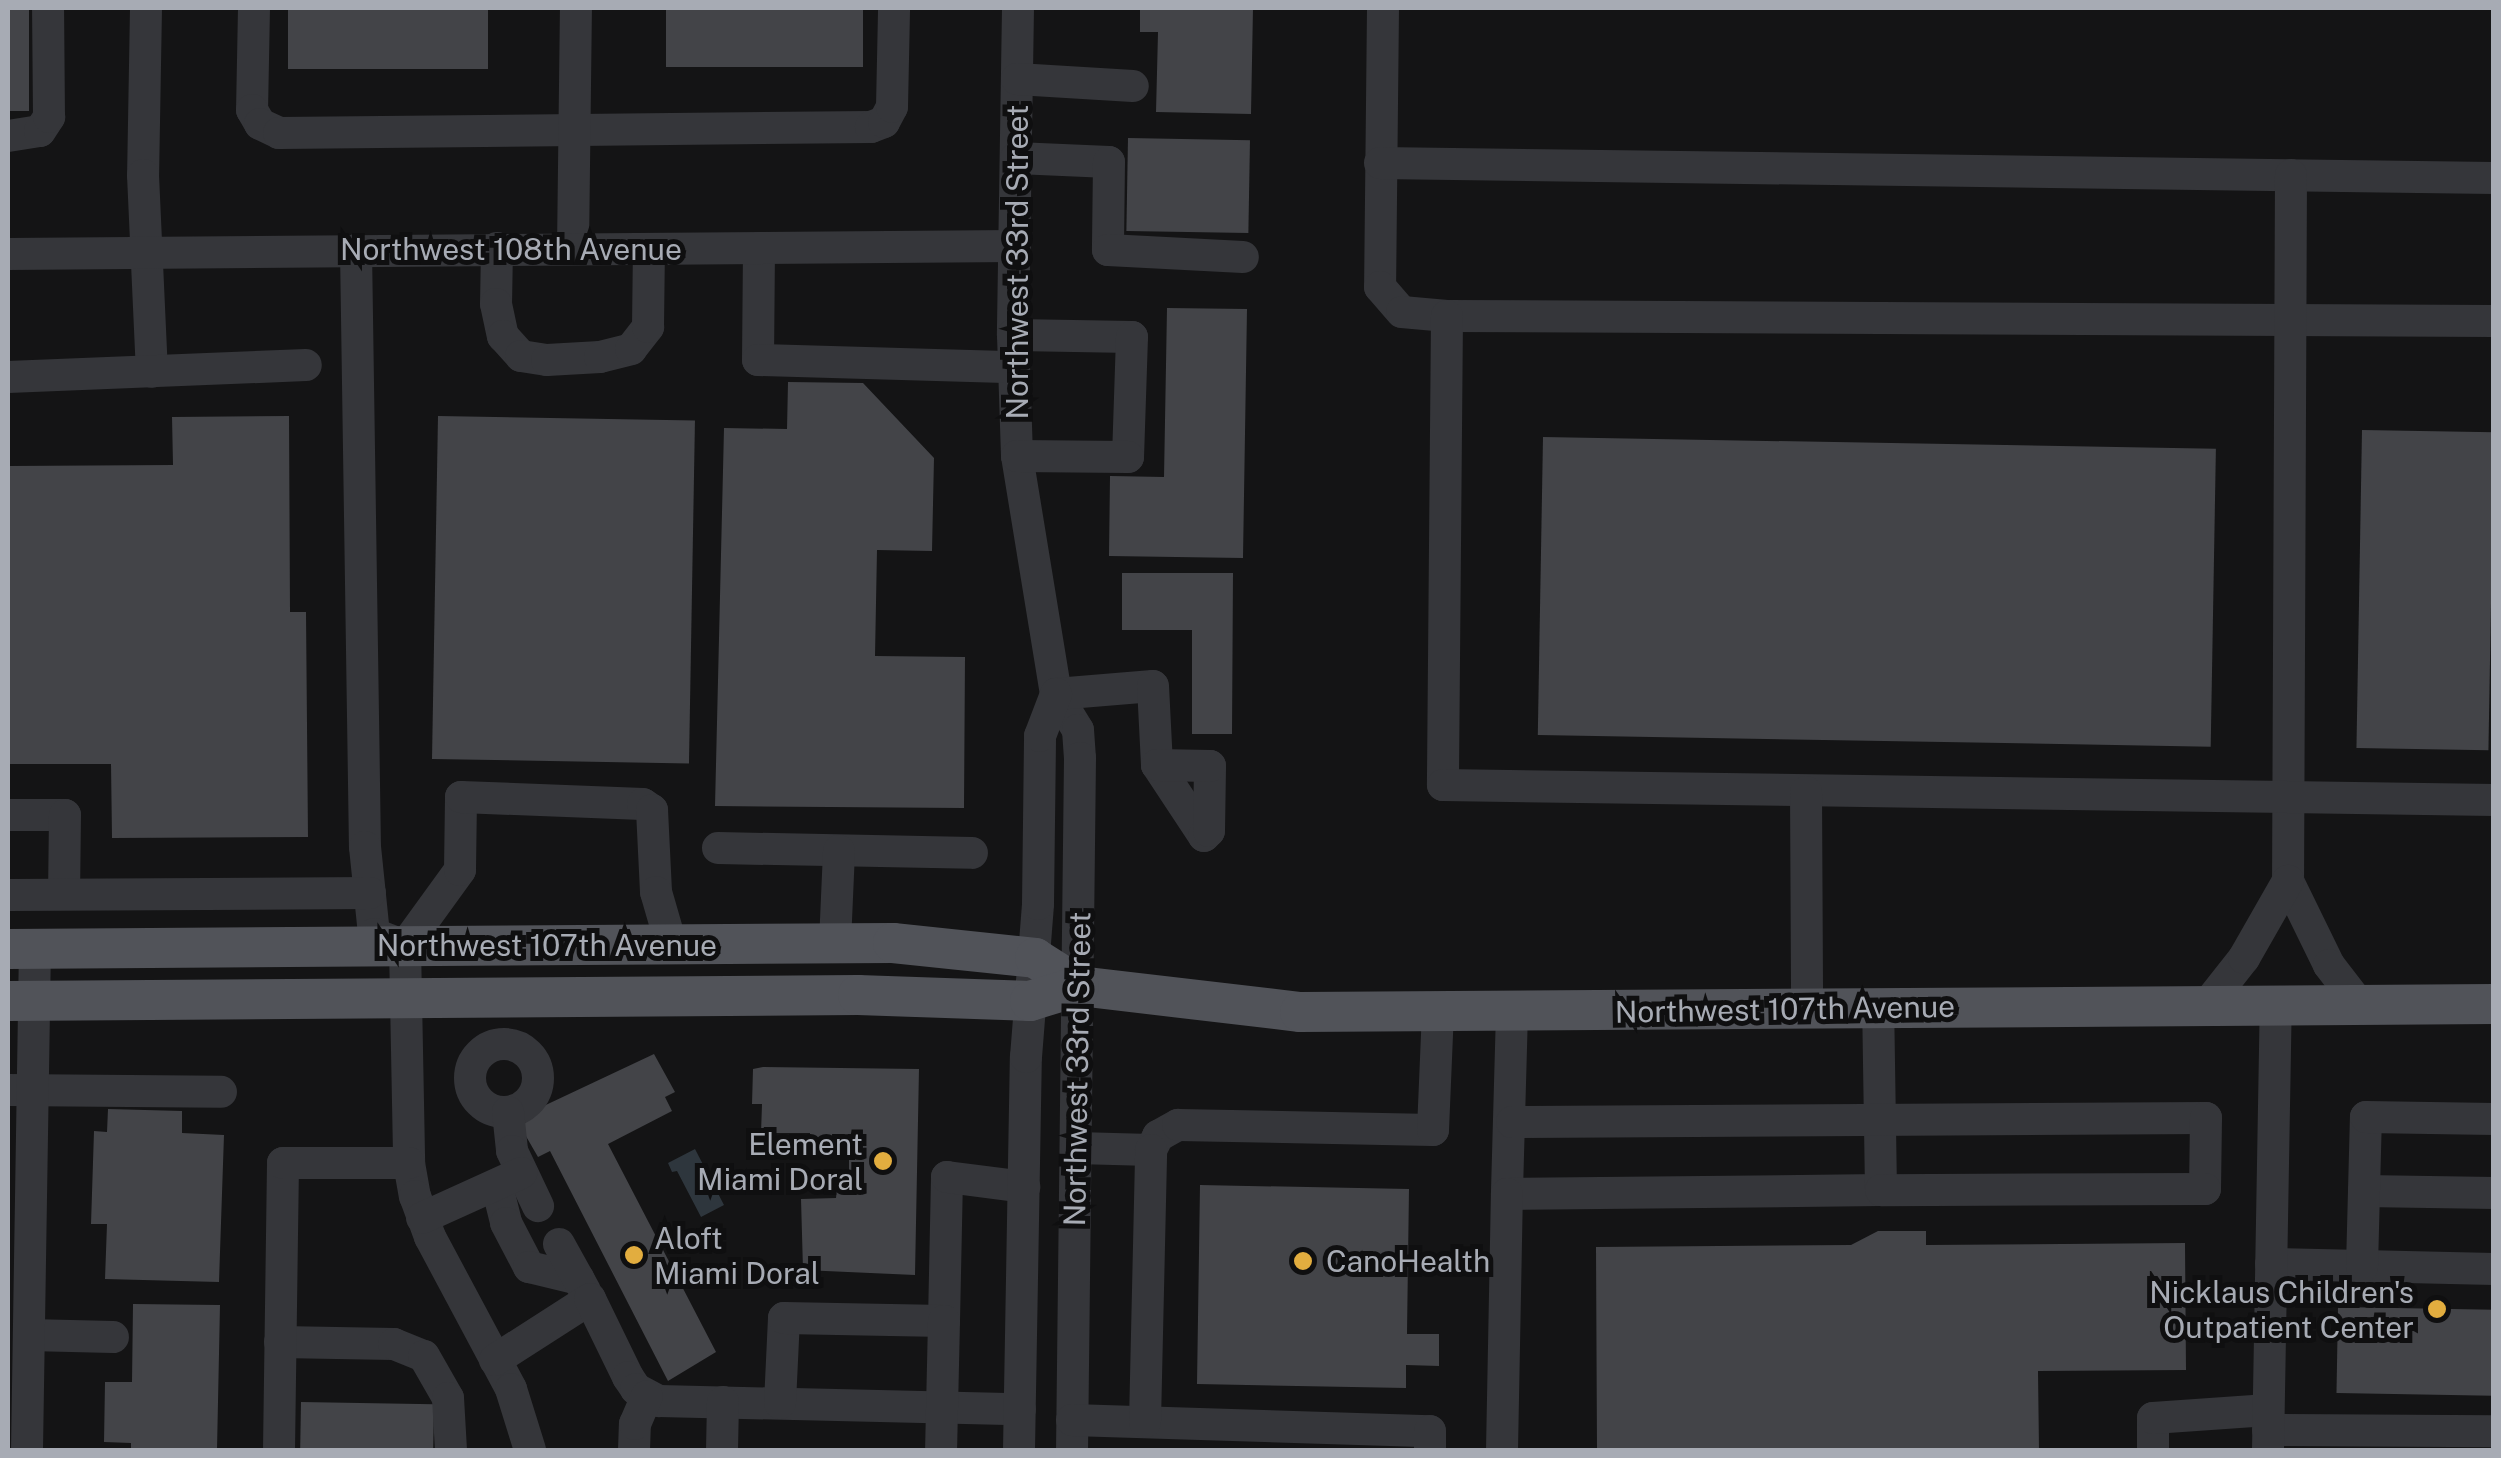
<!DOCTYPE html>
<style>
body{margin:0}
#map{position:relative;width:2501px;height:1458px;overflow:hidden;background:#141415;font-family:"Public Sans",sans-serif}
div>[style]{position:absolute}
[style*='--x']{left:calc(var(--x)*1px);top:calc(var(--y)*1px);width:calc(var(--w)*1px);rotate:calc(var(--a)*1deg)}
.water>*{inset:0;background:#2e363d}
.building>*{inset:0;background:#434448;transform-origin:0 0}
.minor>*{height:32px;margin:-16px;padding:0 16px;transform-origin:16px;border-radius:16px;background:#35363a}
.minor>.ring{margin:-16px;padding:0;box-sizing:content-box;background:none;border:32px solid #35363a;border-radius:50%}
.major>*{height:40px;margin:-20px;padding:0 20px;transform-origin:20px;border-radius:20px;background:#515359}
.dots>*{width:28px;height:28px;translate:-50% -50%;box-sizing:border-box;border:5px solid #0f0f10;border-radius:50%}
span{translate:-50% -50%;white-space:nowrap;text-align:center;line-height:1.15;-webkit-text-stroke:10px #0f0f10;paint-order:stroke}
.street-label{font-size:30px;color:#a7abb4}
.poi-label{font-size:30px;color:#a7abb4}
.right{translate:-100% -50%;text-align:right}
.left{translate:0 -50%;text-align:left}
.frame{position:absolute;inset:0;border:10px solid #a7abb4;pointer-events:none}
</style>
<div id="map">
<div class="water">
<div style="clip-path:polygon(695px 1149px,724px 1205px,701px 1217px,677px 1171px,672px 1172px,668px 1163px)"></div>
</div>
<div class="building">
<div style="left:8px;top:8px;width:21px;height:103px"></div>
<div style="left:288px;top:8px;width:200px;height:61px"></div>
<div style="left:666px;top:8px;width:197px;height:59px"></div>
<div style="clip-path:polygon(1140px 8px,1253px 8px,1251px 114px,1156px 112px,1158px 32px,1140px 32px)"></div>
<div style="left:1128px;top:138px;width:122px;height:93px;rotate:1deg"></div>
<div style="clip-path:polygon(1167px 308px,1247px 309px,1243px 558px,1109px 556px,1110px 476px,1164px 477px)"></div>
<div style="clip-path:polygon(788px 382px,863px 383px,934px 458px,932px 551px,877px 550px,875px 656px,965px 657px,964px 808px,715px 806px,724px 428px,787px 429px)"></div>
<div style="clip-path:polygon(289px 416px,290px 612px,306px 612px,308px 837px,112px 838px,111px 764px,8px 764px,8px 466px,173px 465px,172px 417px)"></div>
<div style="left:438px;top:416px;width:257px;height:343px;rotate:1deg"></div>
<div style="left:2362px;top:430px;width:132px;height:318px;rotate:1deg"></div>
<div style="left:1543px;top:437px;width:673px;height:298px;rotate:1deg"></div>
<div style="clip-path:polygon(1122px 573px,1233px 573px,1232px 734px,1192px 734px,1192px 630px,1122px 630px)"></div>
<div style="clip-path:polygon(654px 1054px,675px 1092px,665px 1097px,672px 1111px,608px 1144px,716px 1352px,668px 1381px,550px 1151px,538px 1157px,516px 1119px)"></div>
<div style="clip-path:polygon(763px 1067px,919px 1069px,915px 1275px,803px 1270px,801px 1199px,836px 1198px,838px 1176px,849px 1173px,849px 1149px,809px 1149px,810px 1133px,761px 1133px,762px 1104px,752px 1104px,753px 1069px)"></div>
<div style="clip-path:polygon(108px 1109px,182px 1111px,182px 1133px,224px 1135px,219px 1282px,105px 1279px,107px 1224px,91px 1224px,94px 1131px,107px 1132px)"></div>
<div style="clip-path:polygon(1200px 1185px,1409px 1189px,1407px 1334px,1439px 1334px,1439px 1366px,1406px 1365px,1406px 1388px,1197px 1384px)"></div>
<div style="clip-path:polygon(1878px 1231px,1926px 1231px,1926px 1245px,2185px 1243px,2186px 1370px,2038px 1371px,2039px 1450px,1597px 1450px,1596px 1247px,1851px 1245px)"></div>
<div style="clip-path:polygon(133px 1304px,220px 1305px,217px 1450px,131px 1450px,131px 1443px,104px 1442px,105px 1382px,132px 1382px)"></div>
<div style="left:2338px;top:1307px;width:156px;height:86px;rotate:1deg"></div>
<div style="left:301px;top:1402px;width:133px;height:48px;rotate:1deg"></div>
</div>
<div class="minor">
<div style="--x:146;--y:8;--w:167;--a:91"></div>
<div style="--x:143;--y:175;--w:197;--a:87.4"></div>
<div style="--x:254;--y:8;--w:102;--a:91.1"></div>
<div style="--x:252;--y:110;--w:16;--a:60"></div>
<div style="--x:260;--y:124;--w:21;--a:25"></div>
<div style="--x:279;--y:133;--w:592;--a:-0.58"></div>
<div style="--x:871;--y:127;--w:14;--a:-21"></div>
<div style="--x:884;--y:122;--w:17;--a:-62"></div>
<div style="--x:892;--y:107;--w:99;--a:-88.8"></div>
<div style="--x:1018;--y:8;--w:327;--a:90.9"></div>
<div style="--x:1013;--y:335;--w:121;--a:88.1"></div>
<div style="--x:1017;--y:456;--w:241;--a:80.7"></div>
<div style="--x:1056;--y:694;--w:42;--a:58.6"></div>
<div style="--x:1078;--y:730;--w:28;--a:86"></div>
<div style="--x:1080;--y:758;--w:692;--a:90.66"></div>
<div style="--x:1383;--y:8;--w:279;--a:90.6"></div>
<div style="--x:1380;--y:287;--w:33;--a:49"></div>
<div style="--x:1402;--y:312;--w:45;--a:5.1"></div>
<div style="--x:1447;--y:316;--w:1047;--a:0.27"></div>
<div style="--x:1017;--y:79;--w:116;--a:3.5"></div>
<div style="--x:8;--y:136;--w:32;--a:-9"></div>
<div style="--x:40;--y:131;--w:17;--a:-57"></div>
<div style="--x:49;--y:117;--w:109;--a:-90.5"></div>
<div style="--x:1016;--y:158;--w:93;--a:2.5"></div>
<div style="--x:1109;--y:162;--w:88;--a:90.7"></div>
<div style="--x:1108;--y:250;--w:135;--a:3"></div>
<div style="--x:1380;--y:163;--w:1114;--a:0.77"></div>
<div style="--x:2291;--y:175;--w:706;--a:90.24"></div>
<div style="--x:2288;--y:881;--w:93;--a:64"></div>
<div style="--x:2329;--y:965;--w:49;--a:52.4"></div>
<div style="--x:497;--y:248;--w:56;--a:91"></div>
<div style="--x:496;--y:304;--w:33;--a:78"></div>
<div style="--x:503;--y:336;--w:27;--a:48"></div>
<div style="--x:521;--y:356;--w:26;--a:9"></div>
<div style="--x:547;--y:360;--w:53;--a:-3.2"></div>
<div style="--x:600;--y:357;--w:32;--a:-14"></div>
<div style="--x:631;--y:349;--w:28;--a:-52"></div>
<div style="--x:648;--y:327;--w:78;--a:-89.3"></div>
<div style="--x:759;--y:248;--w:112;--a:90.5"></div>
<div style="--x:758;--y:360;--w:256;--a:1.6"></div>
<div style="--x:573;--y:249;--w:241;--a:-89.3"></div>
<div style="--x:356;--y:250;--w:597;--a:89.14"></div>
<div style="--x:365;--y:847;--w:87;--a:84.1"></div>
<div style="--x:374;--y:934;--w:33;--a:21"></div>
<div style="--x:8;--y:254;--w:1007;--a:-0.46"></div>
<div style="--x:1447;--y:316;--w:469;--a:90.5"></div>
<div style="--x:1443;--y:785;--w:1051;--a:0.82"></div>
<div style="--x:1013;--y:335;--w:119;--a:1"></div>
<div style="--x:1132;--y:337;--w:120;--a:91.9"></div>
<div style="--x:1128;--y:457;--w:111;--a:-179.5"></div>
<div style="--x:8;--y:377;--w:298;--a:-2.3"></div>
<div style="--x:1056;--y:694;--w:97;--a:-4.7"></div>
<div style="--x:1153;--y:686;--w:79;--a:87.1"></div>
<div style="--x:1157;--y:765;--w:85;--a:56.5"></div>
<div style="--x:1204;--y:836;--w:7;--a:-45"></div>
<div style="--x:1209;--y:831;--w:65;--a:-89.1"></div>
<div style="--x:1210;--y:766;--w:53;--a:-178.9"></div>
<div style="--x:1806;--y:792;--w:217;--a:89.7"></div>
<div style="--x:8;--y:815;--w:57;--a:0"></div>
<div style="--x:65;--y:815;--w:79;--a:90.7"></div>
<div style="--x:718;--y:848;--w:254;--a:1.1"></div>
<div style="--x:8;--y:895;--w:362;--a:-0.3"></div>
<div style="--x:835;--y:943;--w:92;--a:-87.5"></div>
<div style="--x:405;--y:946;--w:217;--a:88.9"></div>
<div style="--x:409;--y:1163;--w:34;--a:80"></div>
<div style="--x:415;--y:1196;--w:44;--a:69.9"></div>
<div style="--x:430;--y:1237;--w:172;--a:61.9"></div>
<div style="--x:511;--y:1389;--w:64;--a:72.7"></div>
<div style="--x:405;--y:946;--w:94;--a:-54.1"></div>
<div style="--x:460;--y:870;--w:73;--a:-89.2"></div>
<div style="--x:461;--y:797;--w:182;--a:2.2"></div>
<div style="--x:643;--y:804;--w:11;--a:34"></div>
<div style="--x:652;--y:810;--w:82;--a:87.2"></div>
<div style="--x:656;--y:892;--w:54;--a:73.9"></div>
<div style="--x:2207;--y:1005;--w:60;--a:-51.8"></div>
<div style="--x:2244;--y:958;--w:89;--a:-60.3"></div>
<div style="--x:1512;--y:1012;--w:182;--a:91.6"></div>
<div style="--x:1507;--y:1194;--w:374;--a:-0.6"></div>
<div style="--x:1881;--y:1190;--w:182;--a:-90.9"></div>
<div class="ring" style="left:470px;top:1044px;width:36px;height:36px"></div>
<div style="--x:8;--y:1090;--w:213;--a:0.5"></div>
<div style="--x:508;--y:1112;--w:39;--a:84"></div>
<div style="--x:512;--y:1151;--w:61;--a:64.7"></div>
<div style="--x:1512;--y:1122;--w:694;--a:-0.33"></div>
<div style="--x:2206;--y:1118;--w:71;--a:90.8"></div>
<div style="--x:2205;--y:1189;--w:324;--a:179.8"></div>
<div style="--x:1077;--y:1148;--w:74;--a:1.5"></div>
<div style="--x:1151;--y:1150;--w:16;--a:-63"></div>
<div style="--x:1158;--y:1136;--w:23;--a:-29"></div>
<div style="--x:1178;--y:1125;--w:255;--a:1.1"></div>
<div style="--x:1433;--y:1130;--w:118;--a:-87.6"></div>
<div style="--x:497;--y:1186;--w:38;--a:76"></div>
<div style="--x:506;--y:1223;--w:50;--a:62.4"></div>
<div style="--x:529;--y:1267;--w:51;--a:13.5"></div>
<div style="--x:2364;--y:1191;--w:130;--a:0.9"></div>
<div style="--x:422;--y:1218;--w:109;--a:-24.4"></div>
<div style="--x:559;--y:1244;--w:54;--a:61"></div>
<div style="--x:2271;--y:1264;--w:223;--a:1.3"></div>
<div style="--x:2362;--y:1267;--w:150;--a:-88.5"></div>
<div style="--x:2366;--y:1117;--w:128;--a:0.9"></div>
<div style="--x:944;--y:1321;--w:144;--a:-88.8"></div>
<div style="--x:947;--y:1177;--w:78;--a:7.4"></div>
<div style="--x:29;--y:1335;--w:84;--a:1.4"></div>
<div style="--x:280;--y:1342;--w:114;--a:1"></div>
<div style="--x:394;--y:1344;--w:32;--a:22"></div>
<div style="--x:424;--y:1356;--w:48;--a:60.3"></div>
<div style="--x:448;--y:1398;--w:52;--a:86.7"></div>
<div style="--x:495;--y:1360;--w:113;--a:-32.7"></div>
<div style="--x:590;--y:1299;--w:87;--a:64"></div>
<div style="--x:628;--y:1377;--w:14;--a:56"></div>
<div style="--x:636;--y:1389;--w:26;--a:28"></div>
<div style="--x:659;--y:1401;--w:361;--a:1.3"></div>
<div style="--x:780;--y:1403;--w:85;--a:-87.3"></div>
<div style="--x:784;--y:1318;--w:160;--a:1.1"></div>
<div style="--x:944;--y:1321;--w:129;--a:91.3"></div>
<div style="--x:1072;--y:1420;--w:358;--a:1.8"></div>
<div style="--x:1430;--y:1431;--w:19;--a:90"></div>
<div style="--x:1145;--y:1422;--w:272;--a:-88.7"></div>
<div style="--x:2268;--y:1430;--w:226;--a:0.3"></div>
<div style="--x:27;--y:1450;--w:501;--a:-89.09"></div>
<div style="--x:279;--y:1450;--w:287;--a:-89.2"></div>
<div style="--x:283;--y:1163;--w:126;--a:0"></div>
<div style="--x:634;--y:1450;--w:26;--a:-88"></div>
<div style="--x:635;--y:1424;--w:30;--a:-67"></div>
<div style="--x:722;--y:1450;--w:48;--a:-88.8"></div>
<div style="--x:1019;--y:1450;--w:393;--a:-89"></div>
<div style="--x:1026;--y:1057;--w:153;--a:-85.5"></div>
<div style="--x:1038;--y:904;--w:168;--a:-89.3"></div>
<div style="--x:1040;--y:736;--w:45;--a:-69.1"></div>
<div style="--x:1502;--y:1450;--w:256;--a:-88.9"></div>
<div style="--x:2153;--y:1450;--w:32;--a:-90"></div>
<div style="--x:2153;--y:1418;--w:115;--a:-4"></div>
<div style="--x:2268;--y:1450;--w:445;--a:-89"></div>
</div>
<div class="major">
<div style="--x:8;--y:949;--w:885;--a:-0.39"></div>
<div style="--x:893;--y:943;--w:143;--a:6"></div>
<div style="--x:1035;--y:958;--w:52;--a:32.5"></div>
<div style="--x:1079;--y:986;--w:223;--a:6.7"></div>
<div style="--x:1300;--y:1012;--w:1194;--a:-0.38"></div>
<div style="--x:8;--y:1001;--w:850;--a:-0.4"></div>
<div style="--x:858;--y:995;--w:172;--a:2"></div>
<div style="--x:1030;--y:1001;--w:51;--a:-17"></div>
</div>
<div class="dots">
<div style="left:883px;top:1161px;background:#e2ad3f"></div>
<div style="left:634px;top:1255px;background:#e2ad3f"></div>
<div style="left:1303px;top:1261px;background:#e2ad3f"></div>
<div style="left:2437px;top:1309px;background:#e2ad3f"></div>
</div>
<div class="street-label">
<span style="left:511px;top:249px">Northwest 108th Avenue</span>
<span style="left:1017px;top:262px;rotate:-90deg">Northwest 33rd Street</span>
<span style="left:547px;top:945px">Northwest 107th Avenue</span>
<span style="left:1785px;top:1009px;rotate:-1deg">Northwest 107th Avenue</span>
<span style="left:1077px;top:1069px;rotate:-89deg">Northwest 33rd Street</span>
</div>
<div class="poi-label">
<span class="right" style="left:863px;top:1161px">Element<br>Miami Doral</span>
<span class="left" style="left:654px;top:1255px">Aloft<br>Miami Doral</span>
<span class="left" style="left:1326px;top:1261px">CanoHealth</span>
<span class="right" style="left:2414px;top:1309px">Nicklaus Children's<br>Outpatient Center</span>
</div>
<div class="frame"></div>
</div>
